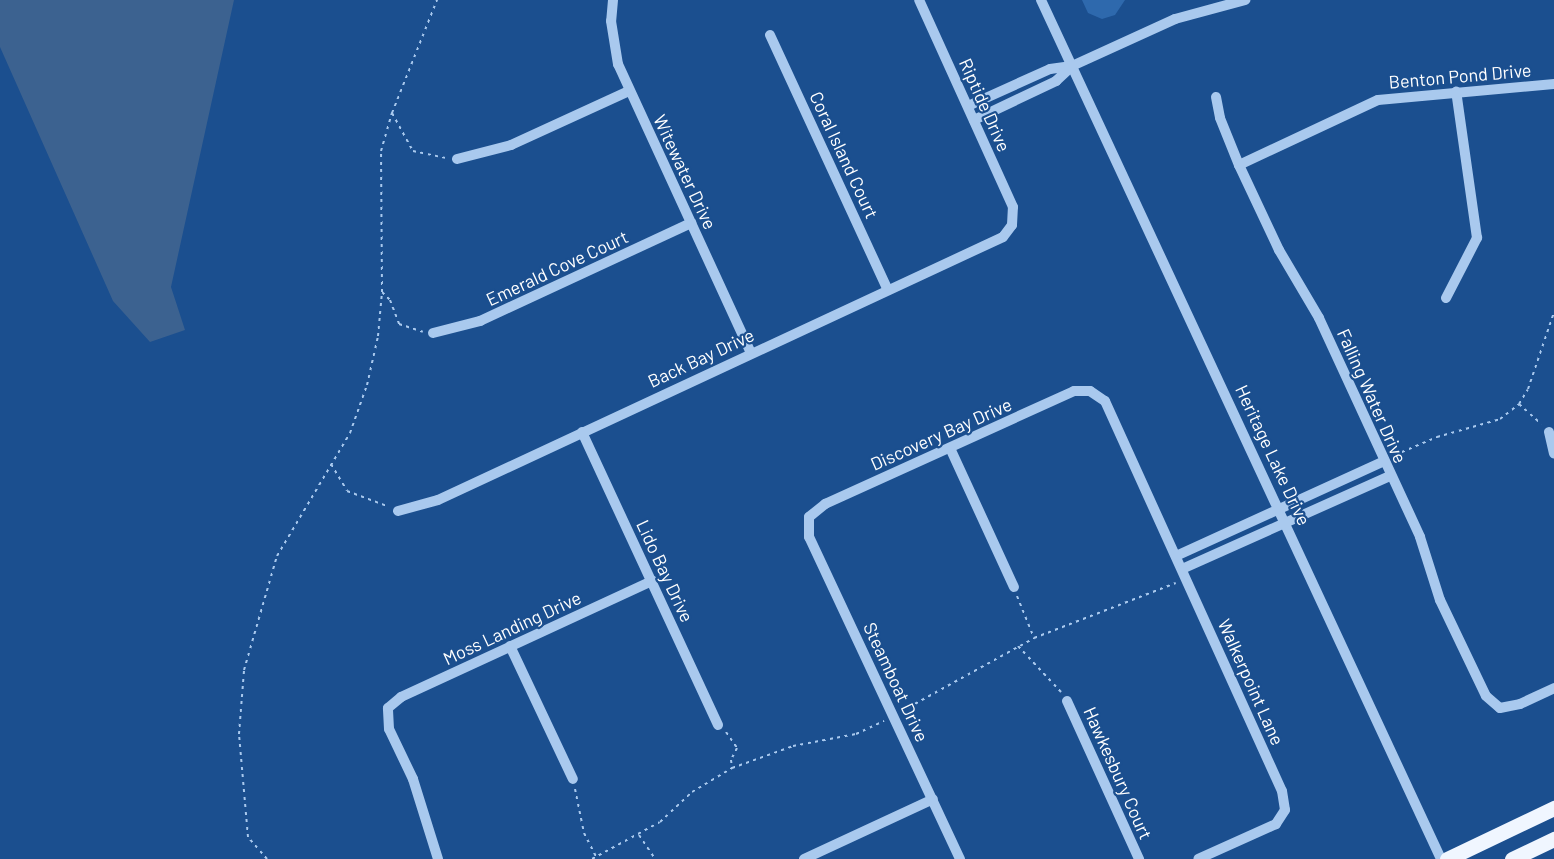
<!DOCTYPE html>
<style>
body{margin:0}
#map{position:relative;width:1554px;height:859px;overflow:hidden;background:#1b4f8f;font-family:Barlow,sans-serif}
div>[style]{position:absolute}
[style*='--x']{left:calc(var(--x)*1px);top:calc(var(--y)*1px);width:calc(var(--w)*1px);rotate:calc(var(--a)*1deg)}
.green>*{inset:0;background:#2e69ad}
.water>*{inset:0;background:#3c6290}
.path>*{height:2px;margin-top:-1px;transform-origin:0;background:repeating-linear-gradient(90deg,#a9c9ee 0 3px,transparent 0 7.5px)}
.minor>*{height:10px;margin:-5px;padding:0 5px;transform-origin:5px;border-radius:5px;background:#a9c9ee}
.major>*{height:15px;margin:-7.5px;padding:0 7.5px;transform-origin:7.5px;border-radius:7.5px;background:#f0f6ff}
span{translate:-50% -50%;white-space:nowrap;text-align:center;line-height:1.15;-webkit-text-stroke:4.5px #1b4f8f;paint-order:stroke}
.street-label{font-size:18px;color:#fff}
</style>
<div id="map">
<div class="green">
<div style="clip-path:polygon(1082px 0,1125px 0,1115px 15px,1102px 19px,1088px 13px)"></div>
</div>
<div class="water">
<div style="clip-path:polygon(0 0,234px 0,171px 287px,185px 330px,150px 342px,113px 301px,0 47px)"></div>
</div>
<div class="path">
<div style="--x:392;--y:113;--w:43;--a:61.1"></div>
<div style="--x:413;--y:151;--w:33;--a:12"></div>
<div style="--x:382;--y:292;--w:11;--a:45"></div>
<div style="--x:390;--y:300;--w:26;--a:69"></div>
<div style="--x:399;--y:324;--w:25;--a:18"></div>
<div style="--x:1519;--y:404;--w:30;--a:42"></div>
<div style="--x:1395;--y:455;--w:46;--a:-23.2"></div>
<div style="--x:1437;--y:437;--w:66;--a:-15.9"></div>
<div style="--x:1500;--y:419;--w:24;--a:-38"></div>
<div style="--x:1519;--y:404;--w:17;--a:-59"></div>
<div style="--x:1528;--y:389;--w:81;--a:-71.3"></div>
<div style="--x:331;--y:464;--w:31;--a:59"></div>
<div style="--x:347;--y:491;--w:43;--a:20.6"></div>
<div style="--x:1017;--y:596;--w:45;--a:68"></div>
<div style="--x:1018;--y:646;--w:63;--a:46.9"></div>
<div style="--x:902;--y:711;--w:151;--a:-28.9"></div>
<div style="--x:1034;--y:638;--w:152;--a:-21.2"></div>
<div style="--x:726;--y:732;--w:19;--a:55"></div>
<div style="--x:737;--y:748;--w:13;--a:117"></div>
<div style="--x:731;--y:760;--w:8;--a:83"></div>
<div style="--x:575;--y:789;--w:45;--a:78.4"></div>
<div style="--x:584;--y:833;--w:27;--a:63"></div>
<div style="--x:639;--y:835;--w:29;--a:56"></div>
<div style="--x:267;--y:859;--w:29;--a:-131"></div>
<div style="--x:248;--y:837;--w:103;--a:-95"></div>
<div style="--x:239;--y:734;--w:64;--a:-85.5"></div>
<div style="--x:244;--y:670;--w:119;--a:-73.9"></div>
<div style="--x:277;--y:556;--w:143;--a:-59.3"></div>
<div style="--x:350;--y:433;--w:51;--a:-70.5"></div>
<div style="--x:367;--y:385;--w:50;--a:-77.3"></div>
<div style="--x:378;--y:336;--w:44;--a:-84.8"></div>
<div style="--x:382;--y:292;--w:141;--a:-90.4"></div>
<div style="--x:381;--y:151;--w:40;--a:-74"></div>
<div style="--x:392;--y:113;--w:122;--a:-68.3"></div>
<div style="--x:592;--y:859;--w:77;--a:-28.6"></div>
<div style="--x:660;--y:822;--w:44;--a:-43.2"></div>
<div style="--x:692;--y:792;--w:47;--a:-31"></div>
<div style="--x:732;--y:768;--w:65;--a:-19.8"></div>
<div style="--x:793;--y:746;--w:64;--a:-10.8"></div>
<div style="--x:856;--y:734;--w:31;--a:-25"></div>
</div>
<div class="minor">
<div style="--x:613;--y:0;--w:21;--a:95"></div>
<div style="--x:611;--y:21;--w:44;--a:80.8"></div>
<div style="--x:618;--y:64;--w:318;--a:65.3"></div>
<div style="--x:1041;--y:0;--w:948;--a:65.03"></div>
<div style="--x:770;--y:35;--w:281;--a:65.2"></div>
<div style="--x:1216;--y:97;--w:21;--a:79"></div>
<div style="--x:1220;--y:118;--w:51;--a:68"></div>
<div style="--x:1239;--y:165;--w:94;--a:64.8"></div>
<div style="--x:1279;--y:250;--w:79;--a:59.5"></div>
<div style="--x:1319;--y:318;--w:241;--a:65.2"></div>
<div style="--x:1420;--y:537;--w:66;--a:72.4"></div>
<div style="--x:1440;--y:600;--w:106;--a:64.4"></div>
<div style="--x:1486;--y:696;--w:18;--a:41"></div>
<div style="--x:1500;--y:708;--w:20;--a:-11"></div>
<div style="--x:1520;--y:704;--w:38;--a:-25"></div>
<div style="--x:968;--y:106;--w:90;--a:-24.3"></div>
<div style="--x:1050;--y:69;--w:22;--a:-8"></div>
<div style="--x:1072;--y:66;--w:113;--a:-24.5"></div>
<div style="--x:1175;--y:19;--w:73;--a:-15.2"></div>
<div style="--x:974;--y:120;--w:91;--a:-25.4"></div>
<div style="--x:1056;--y:81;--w:22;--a:-43"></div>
<div style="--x:457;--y:159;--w:56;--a:-14.5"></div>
<div style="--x:511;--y:145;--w:130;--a:-24.6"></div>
<div style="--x:1239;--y:165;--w:153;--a:-25.1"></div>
<div style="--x:1378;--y:100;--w:177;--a:-5.2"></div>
<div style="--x:1446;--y:298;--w:68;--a:-62.7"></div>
<div style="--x:1477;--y:238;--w:148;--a:-98.1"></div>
<div style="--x:433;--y:333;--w:49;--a:-14.3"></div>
<div style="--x:480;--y:321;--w:233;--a:-24.9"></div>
<div style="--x:582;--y:432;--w:323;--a:65.1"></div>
<div style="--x:1549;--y:432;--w:22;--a:77"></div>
<div style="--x:950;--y:448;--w:153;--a:65.3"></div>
<div style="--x:398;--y:511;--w:41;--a:-15.4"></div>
<div style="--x:438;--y:500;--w:623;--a:-24.96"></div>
<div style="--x:1003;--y:237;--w:15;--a:-53"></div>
<div style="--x:1012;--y:225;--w:18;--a:-87"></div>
<div style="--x:1013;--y:207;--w:227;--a:-114.4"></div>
<div style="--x:1176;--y:556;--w:229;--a:-24.5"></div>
<div style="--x:1182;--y:569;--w:228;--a:-24.1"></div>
<div style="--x:510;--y:646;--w:147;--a:64.7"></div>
<div style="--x:1067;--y:701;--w:174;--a:65.5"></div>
<div style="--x:438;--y:859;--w:84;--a:-107.4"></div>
<div style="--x:413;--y:779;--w:55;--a:-115.6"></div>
<div style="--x:389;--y:729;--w:21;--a:-93"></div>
<div style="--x:388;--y:708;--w:17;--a:-40"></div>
<div style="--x:401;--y:697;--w:277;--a:-24.8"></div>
<div style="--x:804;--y:859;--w:142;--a:-24.9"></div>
<div style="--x:960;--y:859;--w:356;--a:-115.1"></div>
<div style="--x:809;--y:537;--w:20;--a:-90"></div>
<div style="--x:809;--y:517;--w:21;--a:-39"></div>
<div style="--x:825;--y:504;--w:273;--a:-24.4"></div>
<div style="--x:1074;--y:391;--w:16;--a:0"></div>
<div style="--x:1090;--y:391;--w:18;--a:34"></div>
<div style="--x:1105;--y:401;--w:428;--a:65.6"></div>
<div style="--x:1282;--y:791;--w:19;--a:81"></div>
<div style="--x:1285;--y:810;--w:17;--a:123"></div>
<div style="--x:1276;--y:824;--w:85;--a:155.8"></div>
</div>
<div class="major">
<div style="--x:1447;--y:859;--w:119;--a:-25.5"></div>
<div style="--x:1512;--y:859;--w:47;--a:-25.5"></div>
</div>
<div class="street-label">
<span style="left:1460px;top:76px;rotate:-5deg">Benton Pond Drive</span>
<span style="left:985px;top:105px;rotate:66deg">Riptide Drive</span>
<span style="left:844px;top:155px;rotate:65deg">Coral Island Court</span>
<span style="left:685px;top:172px;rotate:65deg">Witewater Drive</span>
<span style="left:557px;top:268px;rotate:-25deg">Emerald Cove Court</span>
<span style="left:701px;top:358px;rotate:-25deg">Back Bay Drive</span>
<span style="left:1372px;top:396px;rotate:66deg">Falling Water Drive</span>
<span style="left:941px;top:434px;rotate:-24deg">Discovery Bay Drive</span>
<span style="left:1273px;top:455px;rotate:65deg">Heritage Lake Drive</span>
<span style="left:665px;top:571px;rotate:65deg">Lido Bay Drive</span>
<span style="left:512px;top:628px;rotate:-25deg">Moss Landing Drive</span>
<span style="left:896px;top:682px;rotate:65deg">Steamboat Drive</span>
<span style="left:1251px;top:682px;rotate:66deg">Walkerpoint Lane</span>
<span style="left:1118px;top:773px;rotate:66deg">Hawkesbury Court</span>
</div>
</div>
